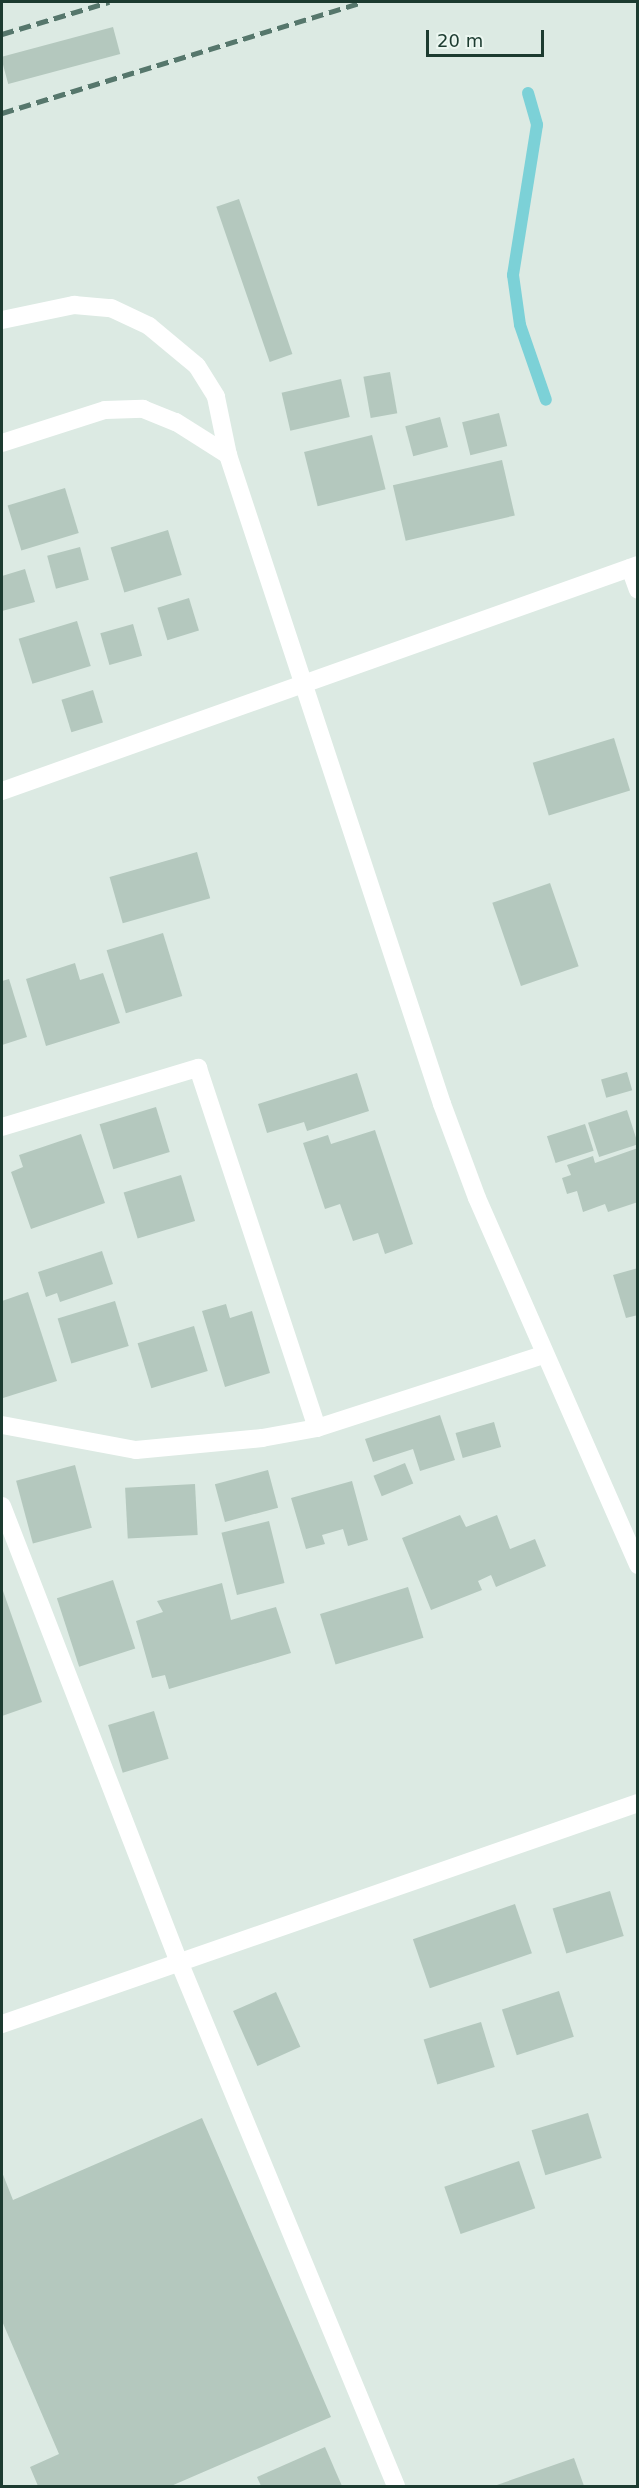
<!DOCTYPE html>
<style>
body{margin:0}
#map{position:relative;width:639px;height:2488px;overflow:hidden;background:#dceae3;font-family:"DejaVu Sans",sans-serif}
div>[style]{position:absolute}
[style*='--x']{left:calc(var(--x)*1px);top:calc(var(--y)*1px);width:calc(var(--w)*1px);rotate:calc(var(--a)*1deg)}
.stream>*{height:12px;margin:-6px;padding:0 6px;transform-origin:6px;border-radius:6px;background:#7cd1d7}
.building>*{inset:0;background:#b4c8be;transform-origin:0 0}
.service>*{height:18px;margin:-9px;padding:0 9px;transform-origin:9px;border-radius:9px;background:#fff}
.minor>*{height:18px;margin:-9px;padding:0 9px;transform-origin:9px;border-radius:9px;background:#fff}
.tertiary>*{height:18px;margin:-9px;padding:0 9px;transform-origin:9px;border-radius:9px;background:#fff}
.rail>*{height:4.5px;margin-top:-2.25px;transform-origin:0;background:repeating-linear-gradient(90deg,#56776c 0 12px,transparent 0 18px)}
span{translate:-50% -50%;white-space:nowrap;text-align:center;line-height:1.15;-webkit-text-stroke:4.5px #ecf7f1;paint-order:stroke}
.frame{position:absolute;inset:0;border:3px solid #1c3b30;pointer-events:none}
.scale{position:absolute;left:426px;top:30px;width:118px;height:27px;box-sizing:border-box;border:3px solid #1c3b30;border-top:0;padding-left:8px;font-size:18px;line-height:21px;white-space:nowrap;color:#1c3b30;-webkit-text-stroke:4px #ecf7f1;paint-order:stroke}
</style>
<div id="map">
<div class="stream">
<div style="--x:528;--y:93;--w:33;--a:74"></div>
<div style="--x:537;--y:125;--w:152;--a:99.1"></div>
<div style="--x:513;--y:275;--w:50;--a:82"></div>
<div style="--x:520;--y:325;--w:79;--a:70.9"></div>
</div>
<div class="building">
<div style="left:113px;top:27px;width:28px;height:116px;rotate:75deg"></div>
<div style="left:239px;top:199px;width:164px;height:24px;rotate:71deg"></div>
<div style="left:390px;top:372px;width:42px;height:27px;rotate:80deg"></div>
<div style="left:341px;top:379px;width:39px;height:61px;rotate:77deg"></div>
<div style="left:499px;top:413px;width:34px;height:38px;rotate:76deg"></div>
<div style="left:440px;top:417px;width:31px;height:36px;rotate:75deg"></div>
<div style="left:372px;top:435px;width:56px;height:70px;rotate:76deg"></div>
<div style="left:502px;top:460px;width:57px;height:112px;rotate:77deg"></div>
<div style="left:65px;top:488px;width:47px;height:60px;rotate:73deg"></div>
<div style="left:168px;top:530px;width:47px;height:60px;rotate:73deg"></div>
<div style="left:80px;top:547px;width:34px;height:34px;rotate:75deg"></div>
<div style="clip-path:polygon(25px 569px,35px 602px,2px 611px,2px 576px)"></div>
<div style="left:189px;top:598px;width:34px;height:33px;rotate:73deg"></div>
<div style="left:77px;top:621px;width:47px;height:61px;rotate:73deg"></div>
<div style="left:133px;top:624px;width:33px;height:34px;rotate:74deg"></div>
<div style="left:93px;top:690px;width:34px;height:33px;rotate:73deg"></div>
<div style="left:614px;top:738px;width:55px;height:85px;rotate:73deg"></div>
<div style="left:197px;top:852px;width:48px;height:91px;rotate:74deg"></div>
<div style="left:550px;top:883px;width:88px;height:61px;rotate:71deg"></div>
<div style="left:163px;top:933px;width:66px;height:59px;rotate:73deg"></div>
<div style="clip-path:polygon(75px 963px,80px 980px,103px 973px,120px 1023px,46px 1046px,26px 979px)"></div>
<div style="clip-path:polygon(9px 979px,27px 1037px,2px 1045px,2px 981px)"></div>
<div style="left:627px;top:1072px;width:19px;height:27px;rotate:74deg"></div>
<div style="clip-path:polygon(357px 1073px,369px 1111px,307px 1131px,304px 1122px,267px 1133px,258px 1104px)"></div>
<div style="left:156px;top:1107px;width:47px;height:59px;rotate:73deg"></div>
<div style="left:627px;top:1110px;width:36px;height:41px;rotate:72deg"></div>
<div style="left:585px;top:1124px;width:28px;height:40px;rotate:72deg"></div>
<div style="clip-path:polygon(375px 1130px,413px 1244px,385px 1254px,378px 1233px,353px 1241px,340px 1204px,325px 1209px,303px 1143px,328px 1135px,331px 1144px)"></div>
<div style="clip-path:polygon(81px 1134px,105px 1203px,31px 1229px,11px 1172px,23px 1167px,19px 1155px)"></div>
<div style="clip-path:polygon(638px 1148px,638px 1202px,608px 1212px,605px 1204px,583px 1212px,577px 1191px,567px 1194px,562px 1178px,571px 1175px,567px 1165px,593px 1156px,595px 1163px)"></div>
<div style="left:181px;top:1175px;width:48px;height:60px;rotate:73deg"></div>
<div style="clip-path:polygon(102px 1251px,113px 1284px,60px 1302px,57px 1293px,46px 1297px,38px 1272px)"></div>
<div style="clip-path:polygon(638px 1268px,638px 1315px,626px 1318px,613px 1275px)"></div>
<div style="clip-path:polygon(28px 1292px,57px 1381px,3px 1398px,2px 1301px)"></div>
<div style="left:115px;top:1301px;width:47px;height:60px;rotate:73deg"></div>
<div style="clip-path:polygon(226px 1304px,230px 1318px,252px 1311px,270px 1373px,225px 1387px,202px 1311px)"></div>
<div style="left:194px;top:1326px;width:47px;height:59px;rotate:73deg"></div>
<div style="clip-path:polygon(440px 1415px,455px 1460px,420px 1471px,413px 1449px,373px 1462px,365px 1439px)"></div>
<div style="left:494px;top:1422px;width:26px;height:40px;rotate:74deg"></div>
<div style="left:405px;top:1463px;width:22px;height:34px;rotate:68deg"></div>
<div style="left:75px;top:1465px;width:65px;height:61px;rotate:75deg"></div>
<div style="left:268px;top:1470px;width:39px;height:55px;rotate:75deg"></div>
<div style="clip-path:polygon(352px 1481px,368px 1540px,348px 1546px,343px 1529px,322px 1535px,325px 1544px,306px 1549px,291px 1498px)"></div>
<div style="left:195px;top:1484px;width:51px;height:70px;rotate:87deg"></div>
<div style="clip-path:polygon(460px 1515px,466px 1527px,497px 1515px,510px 1549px,535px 1539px,546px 1566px,496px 1587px,491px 1575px,478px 1581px,482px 1590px,431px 1610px,402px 1538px)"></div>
<div style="left:269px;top:1521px;width:64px;height:49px;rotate:76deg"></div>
<div style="left:113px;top:1580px;width:72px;height:59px;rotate:72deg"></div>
<div style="clip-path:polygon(222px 1583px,231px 1620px,276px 1607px,291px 1653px,169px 1689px,165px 1675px,152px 1678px,136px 1621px,163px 1612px,157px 1601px)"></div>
<div style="left:408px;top:1587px;width:53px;height:92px;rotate:73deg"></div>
<div style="clip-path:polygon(2px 1588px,42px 1702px,2px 1716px)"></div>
<div style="left:154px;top:1711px;width:50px;height:48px;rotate:73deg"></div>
<div style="left:610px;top:1891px;width:47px;height:60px;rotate:73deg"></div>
<div style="left:515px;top:1904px;width:52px;height:108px;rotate:71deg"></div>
<div style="left:559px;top:1991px;width:48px;height:60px;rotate:72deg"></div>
<div style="left:276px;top:1992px;width:60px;height:47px;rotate:66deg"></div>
<div style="left:481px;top:2022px;width:47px;height:60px;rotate:73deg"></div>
<div style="left:588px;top:2113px;width:47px;height:59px;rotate:73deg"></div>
<div style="clip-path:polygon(202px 2118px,331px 2417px,171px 2486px,38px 2486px,30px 2467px,59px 2454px,2px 2321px,2px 2172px,13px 2200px)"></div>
<div style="left:519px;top:2161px;width:50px;height:79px;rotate:71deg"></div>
<div style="clip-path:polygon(325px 2447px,342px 2486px,261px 2486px,257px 2477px)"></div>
<div style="clip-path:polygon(574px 2458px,584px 2486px,494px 2486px)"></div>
</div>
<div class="service">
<div style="--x:2;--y:320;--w:74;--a:-11.8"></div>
<div style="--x:74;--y:305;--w:37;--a:5"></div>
<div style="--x:111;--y:308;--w:42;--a:25.3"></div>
<div style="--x:149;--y:326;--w:62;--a:39.8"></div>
<div style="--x:197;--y:366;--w:36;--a:58"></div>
<div style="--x:216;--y:397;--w:59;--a:78.3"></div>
<div style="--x:2;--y:443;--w:108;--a:-17.8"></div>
<div style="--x:105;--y:410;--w:38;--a:-2"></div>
<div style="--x:143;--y:409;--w:35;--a:22"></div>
<div style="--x:176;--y:422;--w:62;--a:32.4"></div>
</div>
<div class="minor">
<div style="--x:630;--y:568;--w:23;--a:70"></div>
<div style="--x:2;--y:1127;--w:205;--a:-16.8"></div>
<div style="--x:198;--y:1068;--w:379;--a:71.7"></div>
<div style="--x:2;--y:1425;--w:136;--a:10.6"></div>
<div style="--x:136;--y:1450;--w:127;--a:-5.4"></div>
<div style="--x:262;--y:1438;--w:56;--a:-10.3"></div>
<div style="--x:317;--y:1428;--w:237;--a:-17.9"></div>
<div style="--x:2;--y:1506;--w:491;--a:68.8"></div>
<div style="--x:180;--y:1964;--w:565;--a:67.52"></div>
</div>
<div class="tertiary">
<div style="--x:228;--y:455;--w:683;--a:71.75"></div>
<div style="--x:442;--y:1104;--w:100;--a:69.6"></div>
<div style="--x:477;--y:1198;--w:401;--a:66.3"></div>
<div style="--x:2;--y:791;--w:675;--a:-19.56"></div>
<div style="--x:2;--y:2024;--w:673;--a:-19.16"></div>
</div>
<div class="rail">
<div style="--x:2;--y:34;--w:112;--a:-16.7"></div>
<div style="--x:2;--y:113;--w:377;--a:-17.1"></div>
</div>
<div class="frame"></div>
<div class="scale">20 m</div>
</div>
